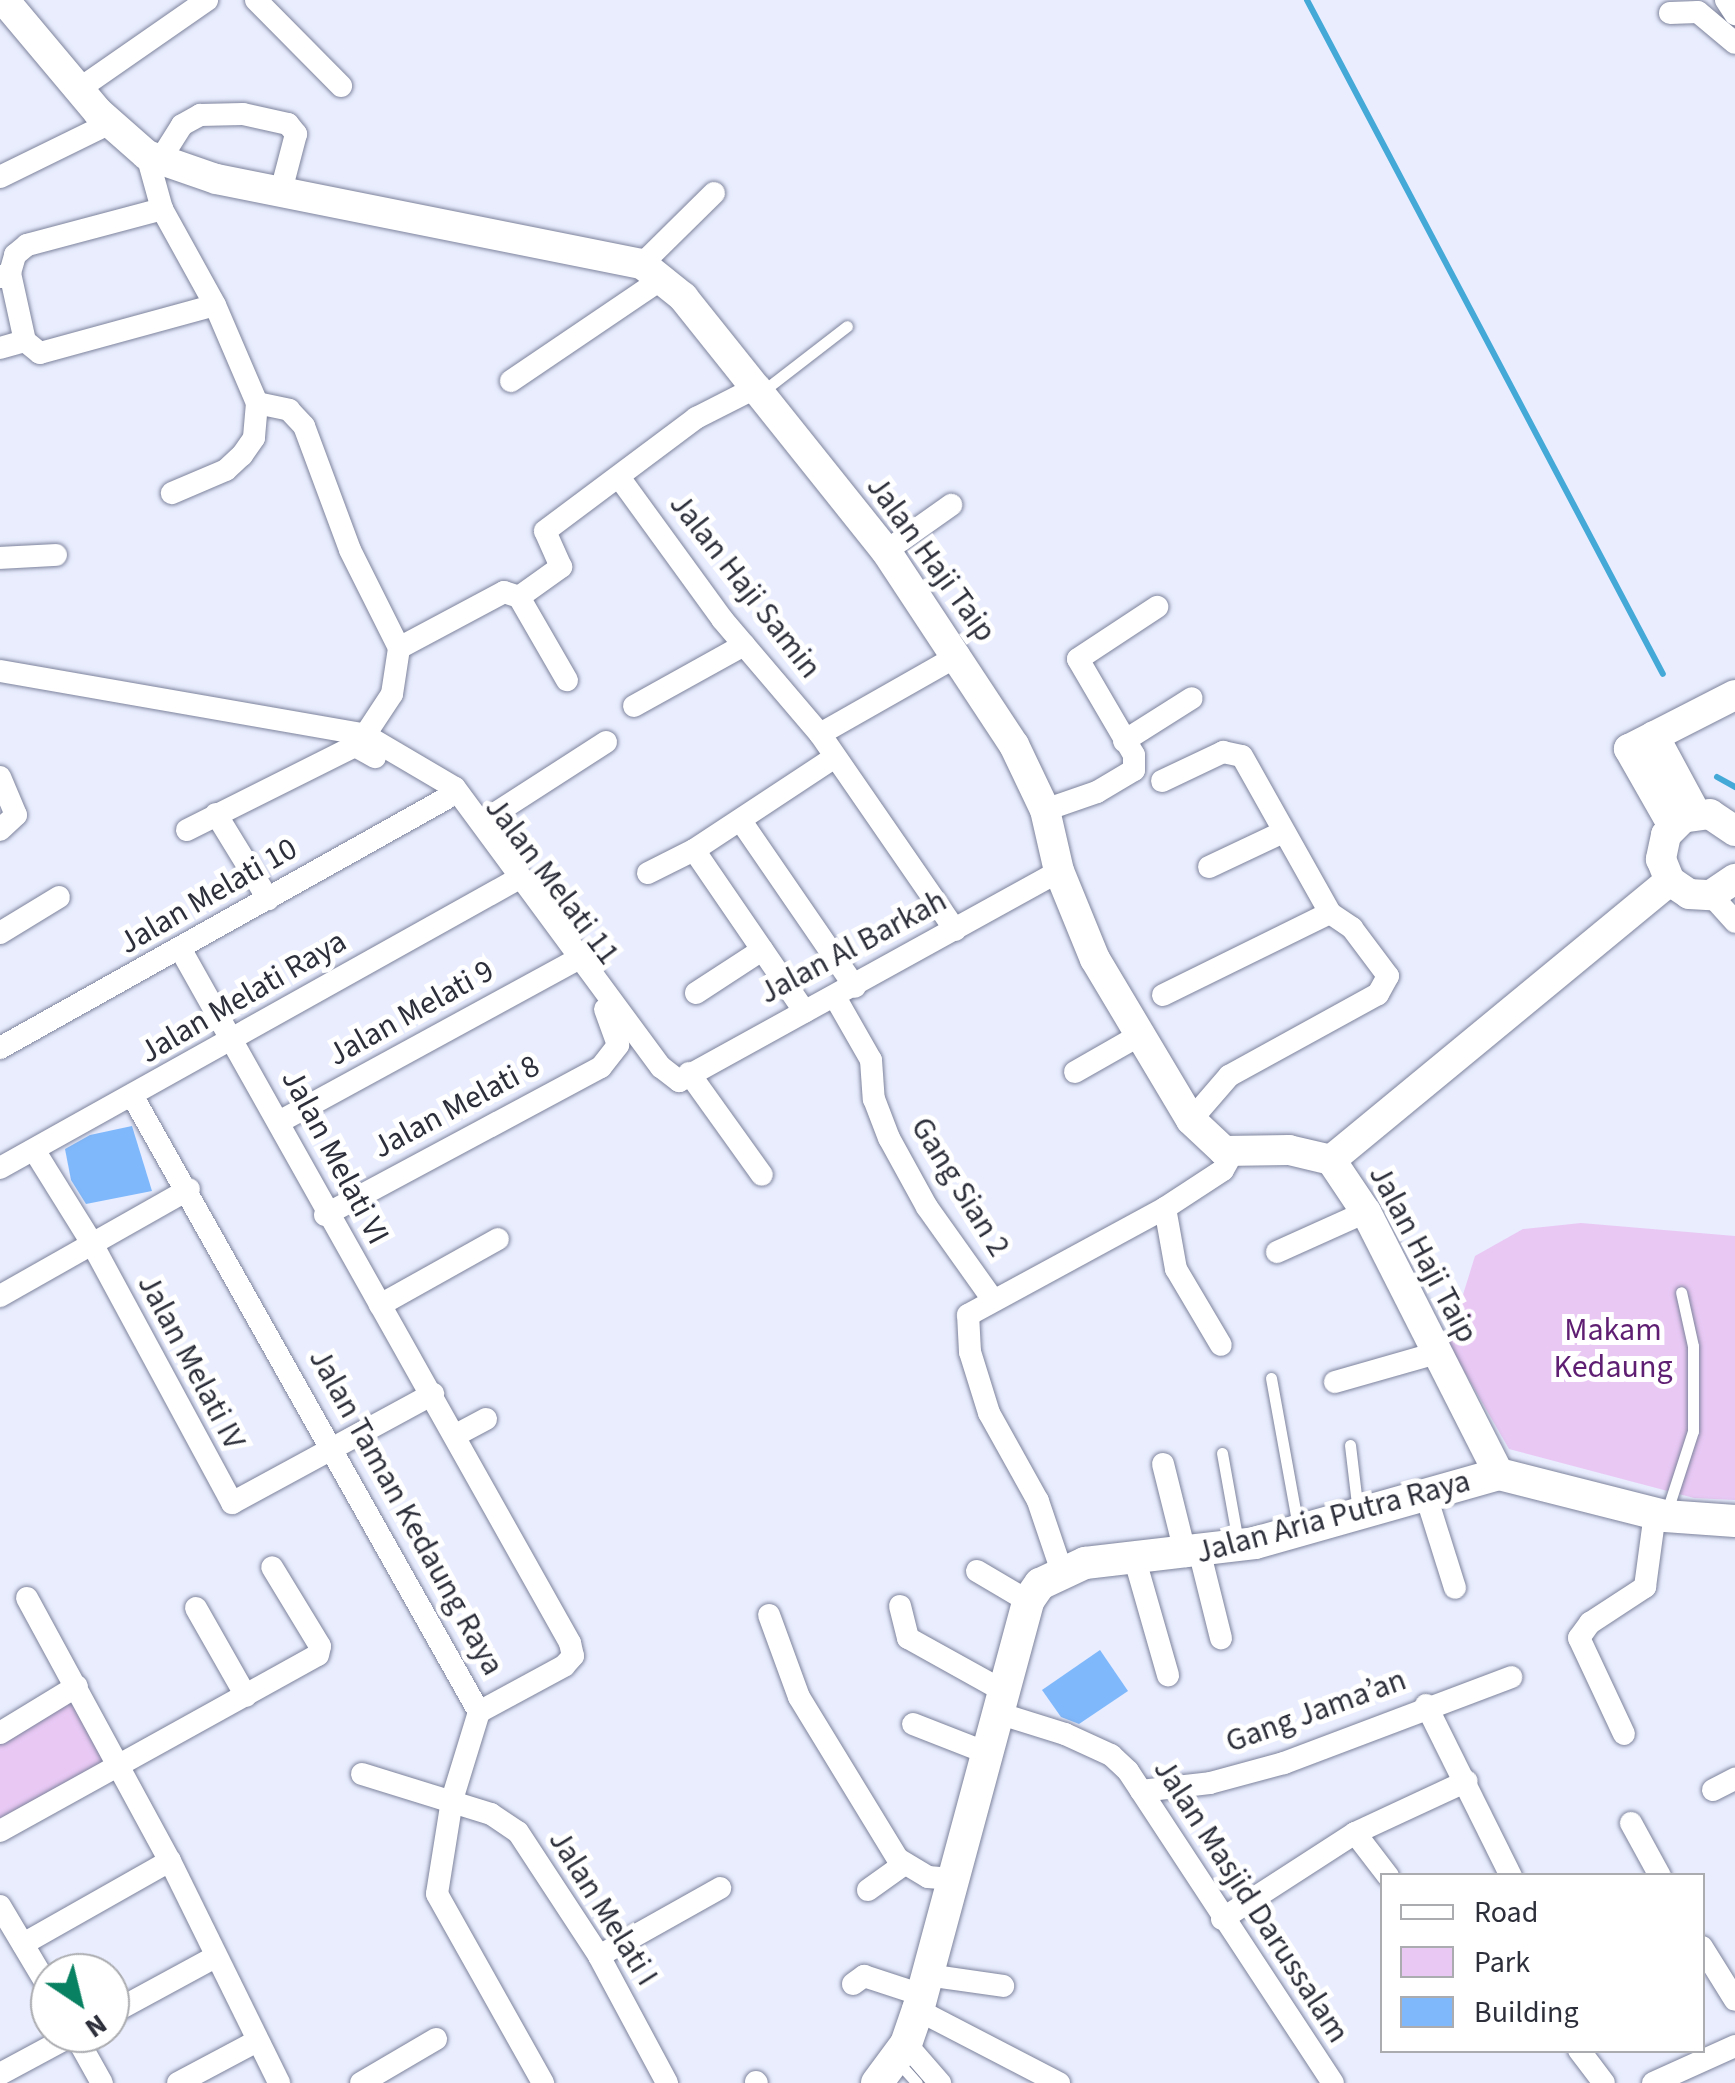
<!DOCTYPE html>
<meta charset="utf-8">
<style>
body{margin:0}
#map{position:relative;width:1735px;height:2083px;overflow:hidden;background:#e9edfe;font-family:"Source Sans 3",sans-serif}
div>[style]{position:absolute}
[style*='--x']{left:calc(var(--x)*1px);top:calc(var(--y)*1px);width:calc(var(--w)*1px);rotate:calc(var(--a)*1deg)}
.green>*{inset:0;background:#e9c8f4}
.stream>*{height:6px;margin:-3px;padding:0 3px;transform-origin:3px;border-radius:3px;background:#45a9d7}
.building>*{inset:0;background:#7fb8fb}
.roads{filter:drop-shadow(0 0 2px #7d839c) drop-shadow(0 0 2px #7d839c)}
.service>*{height:11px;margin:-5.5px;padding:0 5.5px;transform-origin:5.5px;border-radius:5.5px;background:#fff}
.minor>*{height:22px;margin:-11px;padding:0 11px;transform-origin:11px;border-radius:11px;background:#fff}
.tertiary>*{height:30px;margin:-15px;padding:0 15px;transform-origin:15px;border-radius:15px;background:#fff}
.secondary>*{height:32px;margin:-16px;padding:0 16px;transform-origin:16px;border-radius:16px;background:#fff}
span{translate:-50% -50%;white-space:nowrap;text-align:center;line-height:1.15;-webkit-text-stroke:10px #fff;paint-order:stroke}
.street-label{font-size:32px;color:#2d2f3a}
.park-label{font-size:32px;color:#5e1e71}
.legend{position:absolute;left:1380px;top:1873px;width:325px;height:180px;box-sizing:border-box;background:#fff;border:2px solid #abacb0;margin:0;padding:12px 18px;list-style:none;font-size:30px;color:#2d2f3a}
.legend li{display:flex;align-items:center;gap:20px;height:50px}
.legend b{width:50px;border:2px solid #abacb0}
.north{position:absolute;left:30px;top:1953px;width:100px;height:100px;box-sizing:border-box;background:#fff;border:2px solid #abacb0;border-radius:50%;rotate:145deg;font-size:28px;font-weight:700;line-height:40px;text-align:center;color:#2d2f3a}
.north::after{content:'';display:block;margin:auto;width:35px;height:45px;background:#078161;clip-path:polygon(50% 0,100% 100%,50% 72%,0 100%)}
</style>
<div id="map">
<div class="green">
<div style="clip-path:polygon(1581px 1223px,1735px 1236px,1735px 1500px,1694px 1498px,1509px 1449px,1448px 1343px,1475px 1256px,1523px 1229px)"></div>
<div style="clip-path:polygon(77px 1686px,117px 1764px,0 1831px,0 1733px)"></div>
</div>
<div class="stream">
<div style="--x:1307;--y:0;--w:762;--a:62.16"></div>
<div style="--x:1717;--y:777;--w:21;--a:29"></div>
</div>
<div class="building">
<div style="clip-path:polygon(132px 1126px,152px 1191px,86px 1204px,71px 1180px,65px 1149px,90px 1135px)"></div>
<div style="clip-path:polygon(1100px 1650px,1128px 1691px,1079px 1724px,1061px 1717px,1042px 1690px)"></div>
</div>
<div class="roads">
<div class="service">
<div style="--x:763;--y:391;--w:106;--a:-37.7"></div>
<div style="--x:1271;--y:1378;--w:151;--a:79.7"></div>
<div style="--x:1350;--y:1445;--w:67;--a:83.2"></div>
<div style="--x:1222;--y:1453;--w:90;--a:79.8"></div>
<div style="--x:1667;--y:1511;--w:84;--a:-72"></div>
<div style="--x:1693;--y:1431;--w:85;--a:-90"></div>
<div style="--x:1693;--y:1346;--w:55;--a:-102.5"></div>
<div style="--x:898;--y:2062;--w:28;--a:48"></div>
</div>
<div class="minor">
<div style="--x:256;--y:0;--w:121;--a:45.3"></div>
<div style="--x:1726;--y:0;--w:17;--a:57"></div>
<div style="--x:1670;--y:13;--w:28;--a:-2"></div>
<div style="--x:1698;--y:12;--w:48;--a:40"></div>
<div style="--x:79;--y:89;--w:156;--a:-34.8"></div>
<div style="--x:147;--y:155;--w:56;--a:74.5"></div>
<div style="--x:160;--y:160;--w:41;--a:-57.8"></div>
<div style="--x:182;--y:125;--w:21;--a:-29"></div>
<div style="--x:200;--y:115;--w:43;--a:-1.3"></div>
<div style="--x:243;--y:114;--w:46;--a:12.5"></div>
<div style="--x:288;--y:124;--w:13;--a:51"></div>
<div style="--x:296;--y:134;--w:59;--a:104.7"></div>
<div style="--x:0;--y:177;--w:123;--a:-26.1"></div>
<div style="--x:642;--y:264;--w:101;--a:-44.6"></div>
<div style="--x:10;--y:273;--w:70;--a:77.6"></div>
<div style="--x:25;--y:341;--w:19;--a:39"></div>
<div style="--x:40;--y:353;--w:181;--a:-15.3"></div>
<div style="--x:0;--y:277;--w:11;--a:-22"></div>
<div style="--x:10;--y:273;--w:19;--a:-74"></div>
<div style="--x:15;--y:255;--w:16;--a:-40"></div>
<div style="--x:27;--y:245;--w:140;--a:-14.9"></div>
<div style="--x:162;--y:209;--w:110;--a:61.1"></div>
<div style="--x:215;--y:305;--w:107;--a:66.8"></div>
<div style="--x:257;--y:403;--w:35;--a:95"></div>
<div style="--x:254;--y:438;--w:21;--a:125"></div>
<div style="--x:242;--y:455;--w:22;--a:137"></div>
<div style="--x:226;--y:470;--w:59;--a:156.9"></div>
<div style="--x:0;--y:348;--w:26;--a:-16"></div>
<div style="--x:511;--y:381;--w:184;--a:-34.1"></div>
<div style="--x:257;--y:403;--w:33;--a:12"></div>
<div style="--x:289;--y:410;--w:22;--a:47"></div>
<div style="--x:304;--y:426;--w:132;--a:69.6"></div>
<div style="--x:350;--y:550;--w:110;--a:63.4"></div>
<div style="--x:619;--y:477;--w:175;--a:54"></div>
<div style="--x:722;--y:619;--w:151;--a:49.6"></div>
<div style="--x:820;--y:734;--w:238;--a:55.4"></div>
<div style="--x:886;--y:551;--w:80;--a:-35.3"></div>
<div style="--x:0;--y:558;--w:56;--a:-3.1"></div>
<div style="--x:519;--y:597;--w:52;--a:-35.5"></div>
<div style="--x:561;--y:567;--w:39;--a:-114"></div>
<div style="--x:545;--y:531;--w:189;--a:-36.8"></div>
<div style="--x:696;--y:418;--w:71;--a:-26.9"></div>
<div style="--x:0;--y:671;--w:371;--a:9.9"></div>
<div style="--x:365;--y:735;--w:104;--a:30.5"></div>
<div style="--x:455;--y:788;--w:347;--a:53.6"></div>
<div style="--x:661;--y:1067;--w:23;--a:38"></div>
<div style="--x:679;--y:1081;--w:434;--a:-28.9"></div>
<div style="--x:634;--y:706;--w:126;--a:-29"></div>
<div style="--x:820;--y:734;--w:160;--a:-29.6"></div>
<div style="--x:365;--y:735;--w:49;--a:-56.6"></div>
<div style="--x:392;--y:694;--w:47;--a:-81.3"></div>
<div style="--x:399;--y:648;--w:119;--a:-28.1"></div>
<div style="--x:504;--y:592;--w:16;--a:18"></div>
<div style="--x:519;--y:597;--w:96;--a:60"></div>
<div style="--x:1124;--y:741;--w:80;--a:-32.3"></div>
<div style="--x:0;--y:777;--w:41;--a:67.2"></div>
<div style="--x:16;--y:815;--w:22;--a:137"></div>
<div style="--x:1162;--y:781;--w:68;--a:-25.4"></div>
<div style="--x:1223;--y:752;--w:19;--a:12"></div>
<div style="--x:1242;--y:756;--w:180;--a:60.7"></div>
<div style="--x:1330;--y:913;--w:27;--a:34"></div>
<div style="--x:1352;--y:928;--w:60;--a:53.1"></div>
<div style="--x:1388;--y:976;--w:21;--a:119"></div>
<div style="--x:1378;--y:994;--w:170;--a:151.2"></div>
<div style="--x:1229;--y:1076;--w:58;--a:130.8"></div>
<div style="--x:1045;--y:810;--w:55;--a:-19.1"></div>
<div style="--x:1097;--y:792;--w:43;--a:-30.7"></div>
<div style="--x:1134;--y:770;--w:15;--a:-90"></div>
<div style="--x:1134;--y:755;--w:111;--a:-120.3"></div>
<div style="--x:1078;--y:659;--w:95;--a:-33.4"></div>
<div style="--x:216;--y:814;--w:100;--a:58.5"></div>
<div style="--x:485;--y:820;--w:144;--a:-32.8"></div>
<div style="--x:741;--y:821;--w:201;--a:55.5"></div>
<div style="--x:187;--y:830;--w:188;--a:-26.6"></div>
<div style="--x:355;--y:746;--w:23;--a:29"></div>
<div style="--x:694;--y:850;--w:165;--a:-33.4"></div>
<div style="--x:1209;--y:867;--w:82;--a:-25.3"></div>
<div style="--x:648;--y:873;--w:51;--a:-26.6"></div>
<div style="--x:694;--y:850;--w:196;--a:55.6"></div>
<div style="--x:1711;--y:895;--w:36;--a:48"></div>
<div style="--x:0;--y:933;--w:69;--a:-31.4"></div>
<div style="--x:181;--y:950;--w:795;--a:60.69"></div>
<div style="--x:570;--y:1643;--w:13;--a:77"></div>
<div style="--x:573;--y:1656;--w:13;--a:132"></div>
<div style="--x:564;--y:1666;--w:97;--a:151.6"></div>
<div style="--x:696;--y:993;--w:79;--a:-33.1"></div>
<div style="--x:1163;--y:995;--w:186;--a:-26.2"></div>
<div style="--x:835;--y:997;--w:73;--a:60.3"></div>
<div style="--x:871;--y:1060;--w:39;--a:86"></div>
<div style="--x:874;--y:1099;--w:42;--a:69"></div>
<div style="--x:889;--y:1138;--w:79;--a:61.2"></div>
<div style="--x:927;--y:1207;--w:114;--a:54.6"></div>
<div style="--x:0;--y:1048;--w:512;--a:-29.22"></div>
<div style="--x:1075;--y:1072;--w:73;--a:-29.7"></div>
<div style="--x:689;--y:1073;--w:125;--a:54.4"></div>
<div style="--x:133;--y:1097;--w:706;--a:60.64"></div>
<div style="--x:479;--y:1712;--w:92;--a:107.1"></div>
<div style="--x:452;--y:1800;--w:95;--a:99.1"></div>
<div style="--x:437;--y:1894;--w:217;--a:60.7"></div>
<div style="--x:279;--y:1122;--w:336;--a:-28.6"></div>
<div style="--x:34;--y:1150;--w:106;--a:58.1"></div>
<div style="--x:90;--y:1240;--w:299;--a:61.6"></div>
<div style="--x:232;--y:1503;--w:229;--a:-28.5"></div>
<div style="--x:0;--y:1168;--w:591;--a:-29.17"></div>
<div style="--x:1165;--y:1208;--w:62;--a:79.8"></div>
<div style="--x:1176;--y:1269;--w:88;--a:59.4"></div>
<div style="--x:325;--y:1215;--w:313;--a:-28.2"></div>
<div style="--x:601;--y:1067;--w:28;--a:-52"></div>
<div style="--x:618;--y:1045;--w:38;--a:-110"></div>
<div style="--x:1277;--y:1252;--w:98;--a:-24.2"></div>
<div style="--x:0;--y:1296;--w:217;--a:-29.5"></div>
<div style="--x:380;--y:1305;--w:135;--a:-29.2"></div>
<div style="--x:1335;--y:1382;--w:106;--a:-15.9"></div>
<div style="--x:456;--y:1435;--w:34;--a:-28"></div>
<div style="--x:1163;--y:1464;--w:95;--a:76"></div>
<div style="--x:1427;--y:1499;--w:93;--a:72.5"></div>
<div style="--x:1200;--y:1554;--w:87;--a:76"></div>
<div style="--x:1135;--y:1560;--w:120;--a:74"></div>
<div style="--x:977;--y:1571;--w:59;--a:30.5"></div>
<div style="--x:1062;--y:1572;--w:75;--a:-108.7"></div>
<div style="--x:1038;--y:1501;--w:101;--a:-119.1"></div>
<div style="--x:989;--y:1413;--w:64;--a:-107.3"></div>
<div style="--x:970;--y:1352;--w:37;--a:-93"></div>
<div style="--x:968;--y:1315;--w:224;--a:-28.5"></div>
<div style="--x:1165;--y:1208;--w:69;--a:-33.2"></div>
<div style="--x:1223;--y:1170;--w:21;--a:-61"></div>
<div style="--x:27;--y:1598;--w:299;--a:61.5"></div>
<div style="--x:170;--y:1861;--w:247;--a:63.8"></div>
<div style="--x:900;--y:1606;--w:33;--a:76"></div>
<div style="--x:908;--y:1638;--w:111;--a:29.1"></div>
<div style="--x:196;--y:1608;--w:101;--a:60.4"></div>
<div style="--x:769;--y:1615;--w:87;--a:69.9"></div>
<div style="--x:799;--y:1697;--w:190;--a:58.6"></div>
<div style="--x:898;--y:1859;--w:35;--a:31"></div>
<div style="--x:928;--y:1877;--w:21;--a:5"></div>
<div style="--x:1426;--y:1705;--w:191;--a:63.6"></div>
<div style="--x:1001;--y:1714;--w:67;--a:17.4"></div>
<div style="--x:1065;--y:1734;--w:51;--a:24.5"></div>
<div style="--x:1111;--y:1755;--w:23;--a:43"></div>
<div style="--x:1128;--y:1771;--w:373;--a:56.7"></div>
<div style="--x:913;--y:1724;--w:83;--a:21.3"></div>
<div style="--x:0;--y:1733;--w:90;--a:-31.4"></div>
<div style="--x:1624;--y:1734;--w:106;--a:-115.1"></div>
<div style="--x:1579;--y:1638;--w:19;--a:-54"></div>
<div style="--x:1590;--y:1623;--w:66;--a:-33.2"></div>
<div style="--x:1645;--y:1587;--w:75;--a:-82.3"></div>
<div style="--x:362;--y:1774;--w:135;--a:17.2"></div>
<div style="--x:491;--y:1814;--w:32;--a:34"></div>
<div style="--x:518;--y:1832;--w:148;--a:56.8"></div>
<div style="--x:599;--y:1956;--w:144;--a:61.8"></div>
<div style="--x:1713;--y:1790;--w:25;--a:-27"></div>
<div style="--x:1141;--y:1791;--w:69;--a:-6.6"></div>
<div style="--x:1210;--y:1783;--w:77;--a:-15.1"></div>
<div style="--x:1284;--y:1763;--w:243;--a:-20.7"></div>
<div style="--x:1631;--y:1823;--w:60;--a:61.3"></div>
<div style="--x:0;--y:1831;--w:363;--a:-29"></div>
<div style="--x:318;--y:1655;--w:9;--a:-77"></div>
<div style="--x:320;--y:1646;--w:92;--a:-121.3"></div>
<div style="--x:1355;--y:1833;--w:54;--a:52.5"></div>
<div style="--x:868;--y:1890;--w:43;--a:-35.5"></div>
<div style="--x:0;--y:1906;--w:98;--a:59.2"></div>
<div style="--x:1222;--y:1919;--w:158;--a:-32.9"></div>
<div style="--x:1355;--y:1833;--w:123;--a:-24.9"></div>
<div style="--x:23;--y:1944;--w:169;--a:-29.5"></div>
<div style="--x:1702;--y:1947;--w:62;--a:58.1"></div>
<div style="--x:599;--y:1956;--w:139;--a:-29.3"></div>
<div style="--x:927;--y:1975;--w:77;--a:8.2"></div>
<div style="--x:853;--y:1984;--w:14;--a:-36"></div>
<div style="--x:864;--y:1976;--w:61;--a:18.1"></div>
<div style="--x:918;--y:2010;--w:159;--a:27.4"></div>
<div style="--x:110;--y:2014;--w:119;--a:-28.5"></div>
<div style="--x:74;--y:2033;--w:57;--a:60.8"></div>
<div style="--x:906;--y:2044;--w:52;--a:48.9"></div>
<div style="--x:1579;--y:2050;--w:41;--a:52.9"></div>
<div style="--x:0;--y:2074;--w:86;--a:-28.3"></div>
<div style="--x:756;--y:2082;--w:1;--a:45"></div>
<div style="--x:178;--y:2083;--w:89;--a:-28"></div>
<div style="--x:361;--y:2083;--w:87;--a:-30.4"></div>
<div style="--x:1653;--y:2083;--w:90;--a:-24.3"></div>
</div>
<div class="tertiary">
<div style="--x:4;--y:0;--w:146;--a:50"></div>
<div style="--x:98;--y:112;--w:65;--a:41.3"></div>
<div style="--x:147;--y:155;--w:73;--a:19.2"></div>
<div style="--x:216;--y:179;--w:434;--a:11.3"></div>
<div style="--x:642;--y:264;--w:53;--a:38.8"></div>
<div style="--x:683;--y:297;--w:325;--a:51.4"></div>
<div style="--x:886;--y:551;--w:232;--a:56.6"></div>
<div style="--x:1014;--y:745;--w:72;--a:64.5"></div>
<div style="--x:1045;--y:810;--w:63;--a:77.1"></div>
<div style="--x:1059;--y:871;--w:95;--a:67.8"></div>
<div style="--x:1095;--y:959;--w:187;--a:59.2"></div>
<div style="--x:1191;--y:1120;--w:45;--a:43.2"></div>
<div style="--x:1224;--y:1151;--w:65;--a:-0.9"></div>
<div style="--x:1289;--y:1150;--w:43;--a:13.4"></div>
<div style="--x:1331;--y:1160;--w:63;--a:56.1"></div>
<div style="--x:1366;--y:1212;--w:294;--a:63.1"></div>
<div style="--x:1654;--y:736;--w:89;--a:61.7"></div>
<div style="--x:1673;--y:826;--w:89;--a:-119.7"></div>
<div style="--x:1629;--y:749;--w:119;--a:-27"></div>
<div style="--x:1735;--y:831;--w:30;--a:-146"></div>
<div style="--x:1710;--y:814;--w:27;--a:172"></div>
<div style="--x:1683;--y:818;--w:24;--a:135"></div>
<div style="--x:1666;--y:835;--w:25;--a:102"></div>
<div style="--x:1661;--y:859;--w:24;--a:68"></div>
<div style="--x:1670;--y:881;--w:23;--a:34"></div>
<div style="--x:1689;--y:894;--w:22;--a:3"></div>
<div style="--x:1711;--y:895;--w:29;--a:-34"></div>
<div style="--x:1331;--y:1160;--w:439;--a:-39.5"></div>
</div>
<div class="secondary">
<div style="--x:877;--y:2083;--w:49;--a:-53.4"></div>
<div style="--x:906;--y:2044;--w:36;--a:-71"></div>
<div style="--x:918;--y:2010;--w:424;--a:-74.9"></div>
<div style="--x:1028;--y:1601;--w:21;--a:-55"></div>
<div style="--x:1040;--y:1584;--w:50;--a:-25"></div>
<div style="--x:1085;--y:1563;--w:171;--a:-6.7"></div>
<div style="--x:1255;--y:1543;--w:254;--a:-15.8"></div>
<div style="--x:1499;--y:1474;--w:171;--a:14.2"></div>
<div style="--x:1665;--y:1516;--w:70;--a:4.1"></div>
</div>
</div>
<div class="street-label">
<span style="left:931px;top:559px;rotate:54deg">Jalan Haji Taip</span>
<span style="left:745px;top:586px;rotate:52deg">Jalan Haji Samin</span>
<span style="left:552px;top:881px;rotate:53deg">Jalan Melati 11</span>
<span style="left:208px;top:896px;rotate:-30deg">Jalan Melati 10</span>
<span style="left:853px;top:947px;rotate:-28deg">Jalan Al Barkah</span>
<span style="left:243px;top:997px;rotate:-30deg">Jalan Melati Raya</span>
<span style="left:411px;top:1013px;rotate:-29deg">Jalan Melati 9</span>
<span style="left:456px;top:1107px;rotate:-28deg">Jalan Melati 8</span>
<span style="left:335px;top:1157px;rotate:62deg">Jalan Melati VI</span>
<span style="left:960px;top:1187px;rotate:58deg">Gang Sian 2</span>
<span style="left:1423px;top:1254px;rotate:62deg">Jalan Haji Taip</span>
<span style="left:191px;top:1362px;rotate:62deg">Jalan Melati IV</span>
<span style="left:406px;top:1512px;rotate:61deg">Jalan Taman Kedaung Raya</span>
<span style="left:1333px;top:1517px;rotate:-15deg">Jalan Aria Putra Raya</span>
<span style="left:1316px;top:1711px;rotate:-20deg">Gang Jama’an</span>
<span style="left:1251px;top:1901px;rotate:57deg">Jalan Masjid Darussalam</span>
<span style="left:603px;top:1908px;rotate:58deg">Jalan Melati I</span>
</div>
<div class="park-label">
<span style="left:1613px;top:1349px">Makam<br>Kedaung</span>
</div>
<ul class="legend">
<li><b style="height:12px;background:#fff"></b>Road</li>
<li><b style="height:28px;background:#e9c8f4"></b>Park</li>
<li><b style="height:28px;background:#7fb8fb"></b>Building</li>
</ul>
<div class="north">N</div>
</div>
